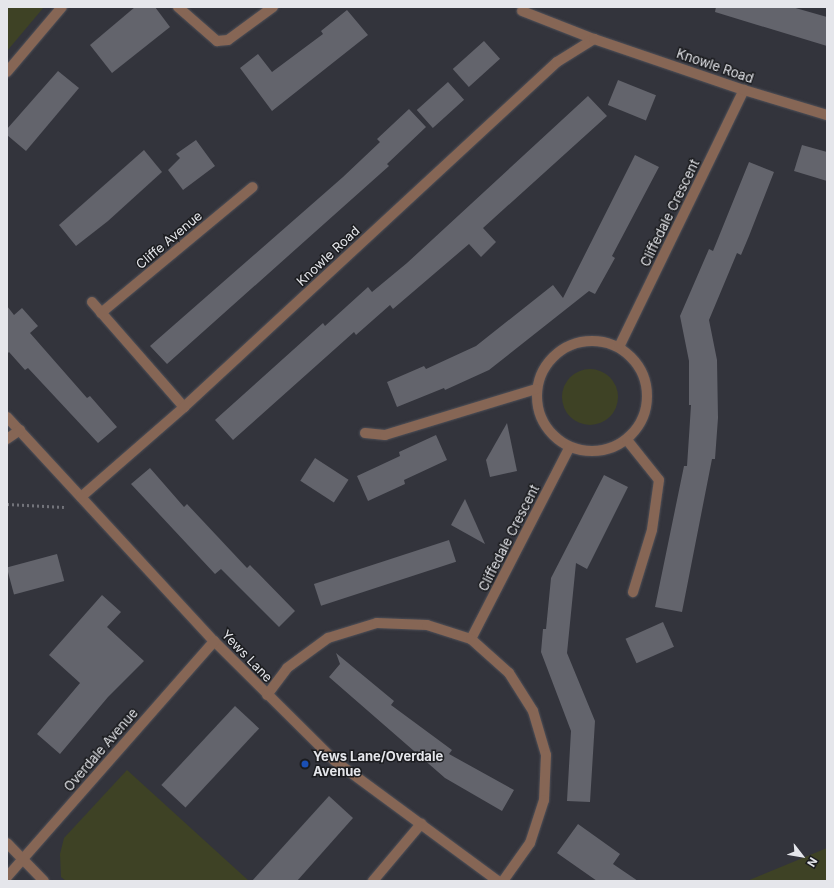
<!DOCTYPE html>
<style>
body{margin:0}
#map{position:relative;width:834px;height:888px;overflow:hidden;background:#33343c;font-family:Inter,sans-serif}
div>[style]{position:absolute}
[style*='--x']{left:calc(var(--x)*1px);top:calc(var(--y)*1px);width:calc(var(--w)*1px);rotate:calc(var(--a)*1deg)}
.green>*{inset:0;background:#3e4225}
.round{border-radius:50%}
.building>*{inset:0;background:#63646c;transform-origin:0 0}
.path>*{height:2.5px;margin-top:-1.25px;transform-origin:0;background:repeating-linear-gradient(90deg,#72737a 0 2px,transparent 0 5px)}
.roads{filter:drop-shadow(0 0 1px #4f5058) drop-shadow(0 0 1px #4f5058)}
.minor>*{height:10px;margin:-5px;padding:0 5px;transform-origin:5px;border-radius:5px;background:#866655}
.minor>.ring{margin:-5px;padding:0;box-sizing:content-box;background:none;border:10px solid #866655;border-radius:50%}
.dots>*{width:11px;height:11px;translate:-50% -50%;box-sizing:border-box;border:2px solid #1b1c1f;border-radius:50%}
span{translate:-50% -50%;white-space:nowrap;text-align:center;line-height:1.15;-webkit-text-stroke:3px #1b1c1f;paint-order:stroke}
.street-label{font-size:13px;color:#e5e6eb}
.poi-label{font-size:13px;color:#e5e6eb;font-weight:700}
.left{translate:0 -50%;text-align:left}
.frame{position:absolute;inset:0;border:8px solid #e5e6eb;pointer-events:none}
.north{position:absolute;left:782px;top:836px;width:40px;height:40px;-webkit-text-stroke:3px #1b1c1f;paint-order:stroke;rotate:121deg;font-size:11px;font-weight:700;line-height:16px;text-align:center;color:#e5e6eb}
.north::after{content:'';display:block;margin:auto;width:14px;height:18px;background:#e5e6eb;clip-path:polygon(50% 0,100% 100%,50% 72%,0 100%)}
</style>
<div id="map">
<div class="green">
<div style="clip-path:polygon(7px 7px,44px 7px,7px 51px)"></div>
<div class="round" style="left:562px;top:369px;width:56px;height:56px"></div>
<div style="clip-path:polygon(127px 770px,249px 881px,66px 881px,61px 877px,60px 854px,64px 838px)"></div>
<div style="clip-path:polygon(827px 848px,827px 881px,747px 881px)"></div>
</div>
<div class="building">
<div style="clip-path:polygon(135px 7px,155px 7px,170px 27px,112px 73px,90px 45px)"></div>
<div style="clip-path:polygon(716px 7px,792px 7px,827px 17px,827px 46px,715px 12px)"></div>
<div style="clip-path:polygon(347px 10px,368px 35px,272px 111px,240px 68px,258px 54px,272px 72px,323px 34px,321px 31px)"></div>
<div style="left:484px;top:41px;width:24px;height:42px;rotate:48deg"></div>
<div style="clip-path:polygon(58px 71px,79px 88px,26px 151px,7px 135px,7px 129px)"></div>
<div style="left:618px;top:80px;width:41px;height:27px;rotate:22deg"></div>
<div style="left:448px;top:82px;width:24px;height:42px;rotate:48deg"></div>
<div style="clip-path:polygon(588px 96px,607px 116px,483px 228px,496px 242px,481px 257px,469px 244px,393px 309px,390px 305px,356px 335px,354px 332px,233px 440px,215px 420px,323px 323px,325px 326px,368px 287px,372px 292px,407px 263px)"></div>
<div style="clip-path:polygon(409px 109px,426px 127px,387px 164px,389px 166px,167px 364px,150px 346px,343px 177px,380px 142px,377px 139px)"></div>
<div style="clip-path:polygon(196px 140px,215px 166px,183px 190px,168px 170px,180px 158px,176px 154px)"></div>
<div style="clip-path:polygon(802px 145px,827px 152px,827px 181px,794px 171px)"></div>
<div style="clip-path:polygon(144px 150px,162px 172px,108px 221px,76px 246px,59px 225px)"></div>
<div style="clip-path:polygon(635px 155px,659px 167px,612px 256px,615px 258px,595px 294px,589px 291px,489px 370px,445px 390px,444px 388px,397px 407px,387px 382px,424px 366px,426px 369px,476px 346px,553px 285px,563px 298px)"></div>
<div style="clip-path:polygon(749px 162px,774px 172px,749px 236px,741px 255px,737px 253px,709px 320px,717px 360px,718px 418px,715px 459px,712px 459px,682px 612px,655px 607px,684px 466px,687px 466px,689px 436px,691px 405px,689px 405px,689px 361px,680px 316px,709px 249px,713px 251px)"></div>
<div style="clip-path:polygon(7px 306px,14px 315px,22px 308px,38px 326px,30px 333px,87px 398px,90px 396px,117px 427px,98px 443px,28px 368px,25px 370px,9px 352px,7px 354px)"></div>
<div style="clip-path:polygon(507px 423px,517px 471px,490px 477px,486px 460px)"></div>
<div style="clip-path:polygon(436px 435px,447px 460px,404px 480px,405px 484px,368px 501px,357px 476px,400px 456px,399px 452px)"></div>
<div style="left:315px;top:458px;width:40px;height:27px;rotate:33deg"></div>
<div style="clip-path:polygon(150px 468px,184px 507px,187px 504px,247px 568px,250px 565px,295px 611px,279px 627px,221px 569px,215px 574px,131px 484px)"></div>
<div style="clip-path:polygon(604px 475px,628px 487px,587px 569px,576px 563px,567px 653px,595px 721px,590px 802px,567px 801px,571px 731px,541px 652px,543px 629px,546px 629px,551px 578px)"></div>
<div style="clip-path:polygon(465px 499px,485px 544px,451px 525px)"></div>
<div style="left:449px;top:540px;width:23px;height:142px;rotate:72deg"></div>
<div style="left:57px;top:554px;width:28px;height:52px;rotate:75deg"></div>
<div style="clip-path:polygon(102px 595px,121px 612px,107px 627px,144px 661px,108px 697px,60px 754px,37px 734px,80px 683px,49px 655px)"></div>
<div style="left:663px;top:622px;width:27px;height:41px;rotate:66deg"></div>
<div style="clip-path:polygon(336px 653px,394px 701px,391px 705px,452px 750px,449px 754px,514px 790px,502px 811px,445px 778px,329px 677px,340px 664px)"></div>
<div style="left:235px;top:706px;width:33px;height:108px;rotate:43deg"></div>
<div style="clip-path:polygon(329px 796px,353px 818px,297px 881px,252px 881px)"></div>
<div style="clip-path:polygon(578px 824px,620px 854px,613px 864px,638px 881px,597px 881px,557px 853px)"></div>
</div>
<div class="path">
<div style="--x:7;--y:504;--w:57;--a:3"></div>
</div>
<div class="roads">
<div class="minor">
<div style="--x:178;--y:7;--w:52;--a:41.1"></div>
<div style="--x:217;--y:41;--w:11;--a:-5"></div>
<div style="--x:228;--y:40;--w:56;--a:-36.3"></div>
<div style="--x:522;--y:11;--w:77;--a:21.3"></div>
<div style="--x:7;--y:72;--w:85;--a:-49.8"></div>
<div style="--x:92;--y:302;--w:140;--a:48.8"></div>
<div style="--x:101;--y:313;--w:197;--a:-39.7"></div>
<div class="ring" style="left:537px;top:341px;width:100px;height:100px"></div>
<div style="--x:619;--y:347;--w:286;--a:-64.1"></div>
<div style="--x:7;--y:417;--w:305;--a:47.3"></div>
<div style="--x:214;--y:641;--w:170;--a:44.8"></div>
<div style="--x:335;--y:761;--w:202;--a:36.4"></div>
<div style="--x:365;--y:433;--w:20;--a:6"></div>
<div style="--x:385;--y:435;--w:158;--a:-16.9"></div>
<div style="--x:7;--y:439;--w:16;--a:-35"></div>
<div style="--x:627;--y:440;--w:51;--a:51.3"></div>
<div style="--x:659;--y:480;--w:50;--a:98"></div>
<div style="--x:652;--y:530;--w:65;--a:107"></div>
<div style="--x:81;--y:497;--w:137;--a:-41.1"></div>
<div style="--x:184;--y:407;--w:508;--a:-42.77"></div>
<div style="--x:557;--y:62;--w:44;--a:-31.9"></div>
<div style="--x:594;--y:39;--w:158;--a:18.8"></div>
<div style="--x:744;--y:90;--w:87;--a:16.8"></div>
<div style="--x:471;--y:639;--w:215;--a:-62.8"></div>
<div style="--x:267;--y:695;--w:34;--a:-53"></div>
<div style="--x:287;--y:668;--w:51;--a:-36.2"></div>
<div style="--x:328;--y:638;--w:51;--a:-17"></div>
<div style="--x:377;--y:623;--w:50;--a:2.3"></div>
<div style="--x:427;--y:625;--w:46;--a:17.7"></div>
<div style="--x:471;--y:639;--w:51;--a:41.8"></div>
<div style="--x:509;--y:673;--w:45;--a:57.7"></div>
<div style="--x:533;--y:711;--w:46;--a:73.5"></div>
<div style="--x:546;--y:755;--w:45;--a:92.5"></div>
<div style="--x:544;--y:800;--w:45;--a:108"></div>
<div style="--x:530;--y:843;--w:47;--a:125.4"></div>
<div style="--x:7;--y:843;--w:53;--a:45.8"></div>
<div style="--x:7;--y:877;--w:314;--a:-48.7"></div>
<div style="--x:373;--y:881;--w:75;--a:-49.9"></div>
</div>
</div>
<div class="dots">
<div style="left:305px;top:764px;background:#1a4fb4"></div>
</div>
<div class="street-label">
<span style="left:715px;top:66px;rotate:19deg">Knowle Road</span>
<span style="left:670px;top:213px;rotate:-64deg">Cliffedale Crescent</span>
<span style="left:169px;top:240px;rotate:-40deg">Cliffe Avenue</span>
<span style="left:328px;top:256px;rotate:-43deg">Knowle Road</span>
<span style="left:509px;top:538px;rotate:-63deg">Cliffedale Crescent</span>
<span style="left:247px;top:656px;rotate:46deg">Yews Lane</span>
<span style="left:101px;top:750px;rotate:-49deg">Overdale Avenue</span>
</div>
<div class="poi-label">
<span class="left" style="left:313px;top:764px">Yews Lane/Overdale<br>Avenue</span>
</div>
<div class="frame"></div>
<div class="north">N</div>
</div>
